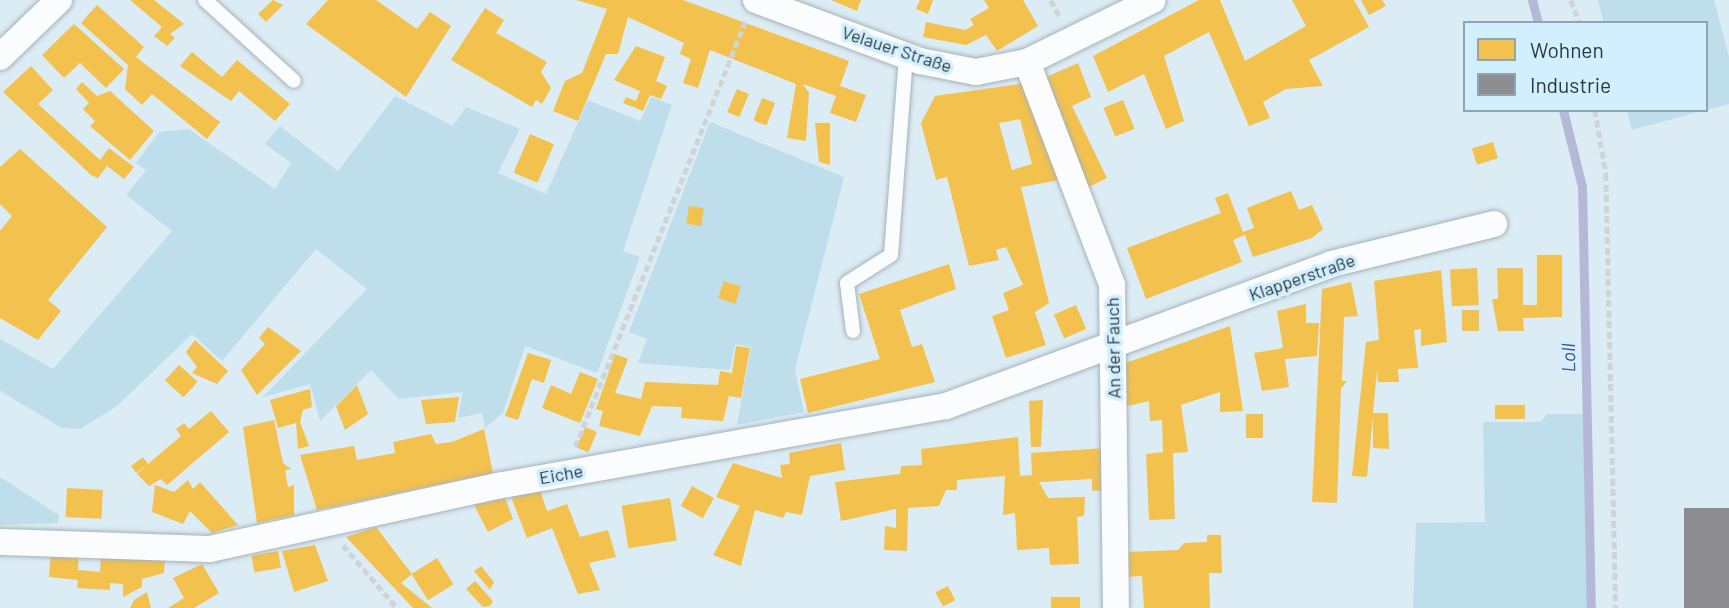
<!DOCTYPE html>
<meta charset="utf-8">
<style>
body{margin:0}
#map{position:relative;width:1729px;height:608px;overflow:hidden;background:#dcecf4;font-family:Barlow,sans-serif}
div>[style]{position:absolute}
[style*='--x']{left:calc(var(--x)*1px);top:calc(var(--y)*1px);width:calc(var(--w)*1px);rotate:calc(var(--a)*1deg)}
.green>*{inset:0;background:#bfdeec}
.homes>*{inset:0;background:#f2c14e;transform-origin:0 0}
.industry>*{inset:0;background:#8d8d92;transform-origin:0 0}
.stream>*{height:9px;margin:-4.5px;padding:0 4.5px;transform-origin:4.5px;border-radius:4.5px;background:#b6b8d8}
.path>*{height:4.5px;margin-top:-2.25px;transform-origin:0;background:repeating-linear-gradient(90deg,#cfd4d6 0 7px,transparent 0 10.5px)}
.roads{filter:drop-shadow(0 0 2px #a6b2b9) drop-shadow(0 0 2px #a6b2b9)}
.lane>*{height:14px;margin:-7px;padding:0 7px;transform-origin:7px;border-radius:7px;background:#fafcfd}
.street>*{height:26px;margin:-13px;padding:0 13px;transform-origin:13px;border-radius:13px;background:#fafcfd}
span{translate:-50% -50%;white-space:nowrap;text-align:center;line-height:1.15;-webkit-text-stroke:7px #d1effe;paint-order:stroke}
.street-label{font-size:18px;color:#2d393e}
.water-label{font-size:19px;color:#524982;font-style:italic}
.legend{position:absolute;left:1463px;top:21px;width:245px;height:91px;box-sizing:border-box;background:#d1effe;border:2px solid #8fa6b1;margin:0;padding:9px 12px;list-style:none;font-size:21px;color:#2d393e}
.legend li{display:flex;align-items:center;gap:14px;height:35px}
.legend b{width:35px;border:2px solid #8fa6b1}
</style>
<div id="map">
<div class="green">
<div style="clip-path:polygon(1598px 0,1714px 0,1729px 57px,1729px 104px,1706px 110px,1706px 23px,1604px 23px)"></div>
<div style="clip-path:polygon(395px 96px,453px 126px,466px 107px,520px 129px,498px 173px,546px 194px,588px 100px,640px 121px,651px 97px,672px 105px,623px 251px,640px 257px,597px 373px,525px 346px,503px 413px,485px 428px,482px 413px,458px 418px,463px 392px,399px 399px,371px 370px,320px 421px,310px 384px,263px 397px,367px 289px,316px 249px,222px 361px,192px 334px,117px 406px,80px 429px,62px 428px,0 391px,0 339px,53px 369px,172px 231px,126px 195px,146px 170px,136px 163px,159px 132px,189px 129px,275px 189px,291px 163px,265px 144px,280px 126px,338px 171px)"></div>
<div style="clip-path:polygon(1627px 110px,1705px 110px,1632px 130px)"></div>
<div style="clip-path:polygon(710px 122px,844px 177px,795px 370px,804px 412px,737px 425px,751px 347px,735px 344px,730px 370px,638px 363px,647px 339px,629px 332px)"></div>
<div style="clip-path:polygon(1547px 414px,1584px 414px,1588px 608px,1413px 608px,1416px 523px,1485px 522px,1483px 422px,1541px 422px)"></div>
<div style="clip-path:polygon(0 477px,59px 515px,58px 523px,0 525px)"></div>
</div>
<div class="homes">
<div style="clip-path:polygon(130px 0,154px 0,184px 24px,170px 34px,175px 38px,167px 46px,154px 36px,162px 27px)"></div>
<div style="clip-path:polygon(273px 0,283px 5px,266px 22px,258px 14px)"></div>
<div style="clip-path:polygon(328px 0,376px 0,417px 29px,430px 12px,451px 26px,406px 97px,306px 24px)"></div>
<div style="clip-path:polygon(576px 0,683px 0,849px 61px,840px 86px,866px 95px,856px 122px,830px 113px,836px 96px,803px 84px,809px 93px,806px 141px,787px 138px,796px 84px,710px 50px,698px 88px,683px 83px,691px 59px,680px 54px,684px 43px,628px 17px,618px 54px,606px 54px,578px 121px,553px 111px,565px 81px,582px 73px,607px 9px)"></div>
<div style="clip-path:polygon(831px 0,861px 0,857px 11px)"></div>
<div style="clip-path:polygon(920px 0,933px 0,928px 14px,916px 9px)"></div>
<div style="clip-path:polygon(984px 0,1023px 0,1038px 26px,997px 51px,986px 35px,966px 45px,923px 37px,926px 22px,965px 30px,974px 25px,970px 19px,989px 8px)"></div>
<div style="clip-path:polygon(1199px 0,1220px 0,1245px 61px,1306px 26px,1292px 0,1354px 0,1369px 27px,1309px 60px,1323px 86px,1286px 89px,1263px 102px,1270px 118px,1249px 126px,1209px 32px,1164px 56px,1184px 121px,1166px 129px,1144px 74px,1108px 92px,1093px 56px)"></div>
<div style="clip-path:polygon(1361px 0,1382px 0,1386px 6px,1369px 15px)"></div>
<div style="clip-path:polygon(97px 5px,144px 47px,136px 57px,220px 122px,207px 139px,152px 94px,142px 105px,125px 89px,128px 65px,81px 23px)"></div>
<div style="clip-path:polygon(485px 8px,504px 20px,496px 33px,547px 62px,541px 72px,551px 88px,542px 104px,536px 100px,532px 107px,451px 60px)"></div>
<div style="clip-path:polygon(74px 24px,124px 69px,106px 88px,80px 63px,64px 78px,42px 55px)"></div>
<div style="clip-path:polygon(636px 46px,665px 57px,656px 81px,667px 86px,661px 99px,650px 95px,643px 111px,623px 103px,626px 97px,636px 101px,640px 91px,614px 80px)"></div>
<div style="clip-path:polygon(192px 52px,222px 77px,237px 60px,290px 104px,275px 121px,239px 91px,231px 101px,180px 66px)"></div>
<div style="clip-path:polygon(1078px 63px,1091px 97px,1072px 106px,1107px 178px,1087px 188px,1044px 78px)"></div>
<div style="clip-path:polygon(31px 66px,53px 90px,38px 104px,100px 160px,109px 148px,134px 167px,124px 179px,107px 166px,98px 178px,91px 175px,3px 92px)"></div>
<div style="clip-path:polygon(82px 82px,97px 96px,110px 91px,154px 131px,130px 160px,90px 126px,95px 121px,83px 109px,89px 103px,76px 89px)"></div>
<div style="clip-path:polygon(evenodd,1026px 83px,1060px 180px,1021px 187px,1049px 303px,1035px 312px,1046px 345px,1006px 358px,992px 316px,1009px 310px,1003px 293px,1023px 285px,1006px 247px,996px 250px,999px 260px,969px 266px,947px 177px,936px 180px,921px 123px,935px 96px,1026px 83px,1020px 119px,1032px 164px,1012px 170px,999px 123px,1020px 119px)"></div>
<div style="left:737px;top:89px;width:13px;height:25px;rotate:23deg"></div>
<div style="left:762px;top:98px;width:14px;height:24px;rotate:21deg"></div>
<div style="left:1123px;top:100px;width:31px;height:21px;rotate:68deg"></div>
<div style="clip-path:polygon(815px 123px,830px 123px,830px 165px,819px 162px)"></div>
<div style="left:530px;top:134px;width:26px;height:42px;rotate:23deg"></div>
<div style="left:1493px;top:142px;width:17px;height:22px;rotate:73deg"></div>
<div style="clip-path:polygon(20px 149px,107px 227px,48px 300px,61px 311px,38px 340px,0 318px,0 231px,12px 216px,0 204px,0 167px)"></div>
<div style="clip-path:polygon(1291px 191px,1299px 210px,1312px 205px,1323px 229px,1312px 238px,1253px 257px,1245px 235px,1233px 240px,1242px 262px,1146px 299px,1127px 248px,1221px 213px,1215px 198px,1228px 193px,1243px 232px,1254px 228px,1247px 208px)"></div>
<div style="left:689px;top:206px;width:15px;height:18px;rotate:8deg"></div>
<div style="clip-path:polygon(1537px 255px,1562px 255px,1562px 317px,1523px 318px,1524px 331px,1498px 331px,1492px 299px,1498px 299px,1497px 268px,1523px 268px,1523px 305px,1537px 305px)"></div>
<div style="clip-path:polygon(949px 264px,956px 289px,900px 310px,912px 347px,922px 344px,935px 382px,808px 413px,800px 379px,880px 359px,859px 294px)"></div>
<div style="left:1477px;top:268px;width:37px;height:27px;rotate:87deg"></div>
<div style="clip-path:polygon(1441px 270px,1447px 342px,1421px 346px,1421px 329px,1414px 330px,1418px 368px,1398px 369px,1399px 382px,1378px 382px,1377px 370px,1373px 413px,1388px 413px,1389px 449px,1373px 448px,1373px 416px,1367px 477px,1352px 476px,1366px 342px,1379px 340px,1374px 281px)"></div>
<div style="left:724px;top:281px;width:18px;height:18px;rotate:19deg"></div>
<div style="clip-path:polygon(1351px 282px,1358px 316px,1344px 317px,1342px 381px,1347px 381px,1341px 389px,1337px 503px,1312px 502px,1322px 289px)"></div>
<div style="clip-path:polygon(1306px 304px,1306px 323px,1319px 323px,1317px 356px,1285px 359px,1289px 387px,1262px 391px,1254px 353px,1283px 348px,1277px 311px)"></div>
<div style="left:1076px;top:305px;width:26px;height:24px;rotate:67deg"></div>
<div style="left:1462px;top:310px;width:17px;height:21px"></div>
<div style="clip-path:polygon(1230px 326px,1243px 411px,1220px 412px,1220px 392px,1181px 405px,1188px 452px,1173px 453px,1175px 519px,1149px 520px,1146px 454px,1163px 452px,1162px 420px,1150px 421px,1149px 401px,1124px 407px,1123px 364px)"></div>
<div style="clip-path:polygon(268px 327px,301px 351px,257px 395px,241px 370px,265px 344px,259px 338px)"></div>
<div style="clip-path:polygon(195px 340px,228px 371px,217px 384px,192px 373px,197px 367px,186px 352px)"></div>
<div style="clip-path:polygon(736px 346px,750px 348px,741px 398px,729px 396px,723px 421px,681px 418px,682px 407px,652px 406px,640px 436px,599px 426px,603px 411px,596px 409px,615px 354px,628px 359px,615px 393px,641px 399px,645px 382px,718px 385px,720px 371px,732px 373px)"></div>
<div style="clip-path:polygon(528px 353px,551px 360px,544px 383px,532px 379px,518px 420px,505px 416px)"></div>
<div style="left:179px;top:365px;width:25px;height:21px;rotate:42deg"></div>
<div style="clip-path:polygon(580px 372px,598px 379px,580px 423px,542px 408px,551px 385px,571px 394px)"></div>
<div style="clip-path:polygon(357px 385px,368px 414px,345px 430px,336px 406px)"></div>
<div style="clip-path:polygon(310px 389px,312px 407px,303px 410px,300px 422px,309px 446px,298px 449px,296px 423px,278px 428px,270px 400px)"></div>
<div style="clip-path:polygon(459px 397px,455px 422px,426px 424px,421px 400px)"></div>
<div style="clip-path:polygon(1043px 400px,1041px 447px,1031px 447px,1029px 401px)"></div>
<div style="left:1525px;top:405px;width:14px;height:30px;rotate:90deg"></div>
<div style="clip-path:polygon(211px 411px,229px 432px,167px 485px,161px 479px,149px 486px,137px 474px,145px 466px,136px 473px,131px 466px,143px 457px,148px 464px,181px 436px,176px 429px,184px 423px,189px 429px)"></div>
<div style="left:1246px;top:414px;width:17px;height:24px"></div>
<div style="clip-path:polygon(274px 420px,283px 463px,291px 469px,285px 470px,288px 487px,294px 485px,294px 515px,257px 523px,243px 427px)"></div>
<div style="left:585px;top:427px;width:13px;height:22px;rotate:23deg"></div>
<div style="clip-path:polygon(484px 429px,493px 473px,317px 510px,300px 455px,354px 446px,357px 460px,395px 453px,393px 442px,431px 434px,436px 444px,452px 442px)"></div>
<div style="clip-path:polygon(1018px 437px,1020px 476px,1032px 475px,1031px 453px,1105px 448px,1104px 490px,1092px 491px,1092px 479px,1039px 482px,1048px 498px,1085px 497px,1084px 516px,1077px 517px,1079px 564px,1050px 565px,1049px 548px,1017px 550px,1015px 513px,1003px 515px,1005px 476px,957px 480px,957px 490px,946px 490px,939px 506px,908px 508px,907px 551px,884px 550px,885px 526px,896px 528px,896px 509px,841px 521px,835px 482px,900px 474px,901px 466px,922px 465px,921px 449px)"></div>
<div style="clip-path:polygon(841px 443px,845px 470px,810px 476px,802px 515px,786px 512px,783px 518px,755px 510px,741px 566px,713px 555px,740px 506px,716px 497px,733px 463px,782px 478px,780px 465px,790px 464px,789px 453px)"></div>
<div style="clip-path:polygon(188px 480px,193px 489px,200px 482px,238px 525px,212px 533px,190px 511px,183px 524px,152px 512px,155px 485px,174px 492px)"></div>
<div style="left:692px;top:486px;width:25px;height:23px;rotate:29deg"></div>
<div style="left:67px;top:488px;width:36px;height:29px;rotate:3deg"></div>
<div style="clip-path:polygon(540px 490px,547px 511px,567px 504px,580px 537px,608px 530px,616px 557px,589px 563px,600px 590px,578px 594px,552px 528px,527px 538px,511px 497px)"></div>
<div style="clip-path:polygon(505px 498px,513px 519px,488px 532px,474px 505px)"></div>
<div style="left:670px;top:498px;width:43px;height:49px;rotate:81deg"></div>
<div style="clip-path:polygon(376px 527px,412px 574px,401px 583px,432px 608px,413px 608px,346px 537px)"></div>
<div style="clip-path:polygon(1207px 535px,1221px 535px,1222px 573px,1209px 573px,1210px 608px,1144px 608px,1142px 576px,1127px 577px,1127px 552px,1178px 550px,1184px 543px,1207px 542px)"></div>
<div style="clip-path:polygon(315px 545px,328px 581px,294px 592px,282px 551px)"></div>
<div style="clip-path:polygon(51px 551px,79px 552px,78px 570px,100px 572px,101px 557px,165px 560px,164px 573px,142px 579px,142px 587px,123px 597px,123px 584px,110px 583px,110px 590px,77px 588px,78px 580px,49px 577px)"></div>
<div style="left:278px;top:551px;width:17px;height:27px;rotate:80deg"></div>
<div style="left:437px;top:558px;width:31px;height:30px;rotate:58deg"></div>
<div style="clip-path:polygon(202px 564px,219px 593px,194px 608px,168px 608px,184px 598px,173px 578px)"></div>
<div style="clip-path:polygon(481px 566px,494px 582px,490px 590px,474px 571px)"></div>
<div style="clip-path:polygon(475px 581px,493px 601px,490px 606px,483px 607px,466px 589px)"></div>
<div style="left:948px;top:586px;width:16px;height:14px;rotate:63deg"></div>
<div style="clip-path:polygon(147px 592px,151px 608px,130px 608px,134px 600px)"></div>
<div style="left:1080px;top:597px;width:11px;height:29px;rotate:90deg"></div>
</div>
<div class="industry">
<div style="left:1729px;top:508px;width:100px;height:45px;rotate:90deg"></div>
</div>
<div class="stream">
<div style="--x:1532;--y:0;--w:24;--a:75"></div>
<div style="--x:1563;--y:110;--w:79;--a:76.1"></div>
<div style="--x:1582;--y:187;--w:421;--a:88.8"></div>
</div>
<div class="path">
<div style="--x:1051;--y:0;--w:18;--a:63"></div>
<div style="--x:1571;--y:0;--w:25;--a:69"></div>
<div style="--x:1595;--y:110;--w:65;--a:80.2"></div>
<div style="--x:1606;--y:174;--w:434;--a:88.7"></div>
<div style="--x:575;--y:447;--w:458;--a:-68.2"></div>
<div style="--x:343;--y:545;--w:83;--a:49.4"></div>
</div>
<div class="roads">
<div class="lane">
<div style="--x:205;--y:0;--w:120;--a:42.3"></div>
<div style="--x:853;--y:331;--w:48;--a:-97.1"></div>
<div style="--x:847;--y:283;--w:52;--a:-32.5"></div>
<div style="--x:891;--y:255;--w:202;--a:-85.7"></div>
</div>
<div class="street">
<div style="--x:756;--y:0;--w:175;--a:20.4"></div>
<div style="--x:920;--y:61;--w:57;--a:11.1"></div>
<div style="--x:976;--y:72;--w:52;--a:-11.1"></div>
<div style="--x:1027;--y:62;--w:140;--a:-26.2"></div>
<div style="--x:0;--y:57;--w:82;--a:-44"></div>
<div style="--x:1027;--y:62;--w:239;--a:69.1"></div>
<div style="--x:1112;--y:285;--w:323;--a:89.3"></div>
<div style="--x:0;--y:542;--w:210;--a:1.9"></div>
<div style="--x:210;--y:549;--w:294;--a:-12.4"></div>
<div style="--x:497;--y:486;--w:456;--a:-10.1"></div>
<div style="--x:946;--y:406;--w:410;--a:-20.2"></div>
<div style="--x:1331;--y:264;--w:168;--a:-13.8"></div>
</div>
</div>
<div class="street-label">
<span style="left:897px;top:49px;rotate:18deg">Velauer Straße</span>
<span style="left:1302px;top:277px;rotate:-19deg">Klapperstraße</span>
<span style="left:1113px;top:348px;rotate:-91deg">An der Fauch</span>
<span style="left:561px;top:474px;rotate:-10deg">Eiche</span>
</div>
<div class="water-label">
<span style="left:1568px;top:358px;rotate:-91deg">Loll</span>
</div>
<ul class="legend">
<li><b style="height:19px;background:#f2c14e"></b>Wohnen</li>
<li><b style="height:19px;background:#8d8d92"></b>Industrie</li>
</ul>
</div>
